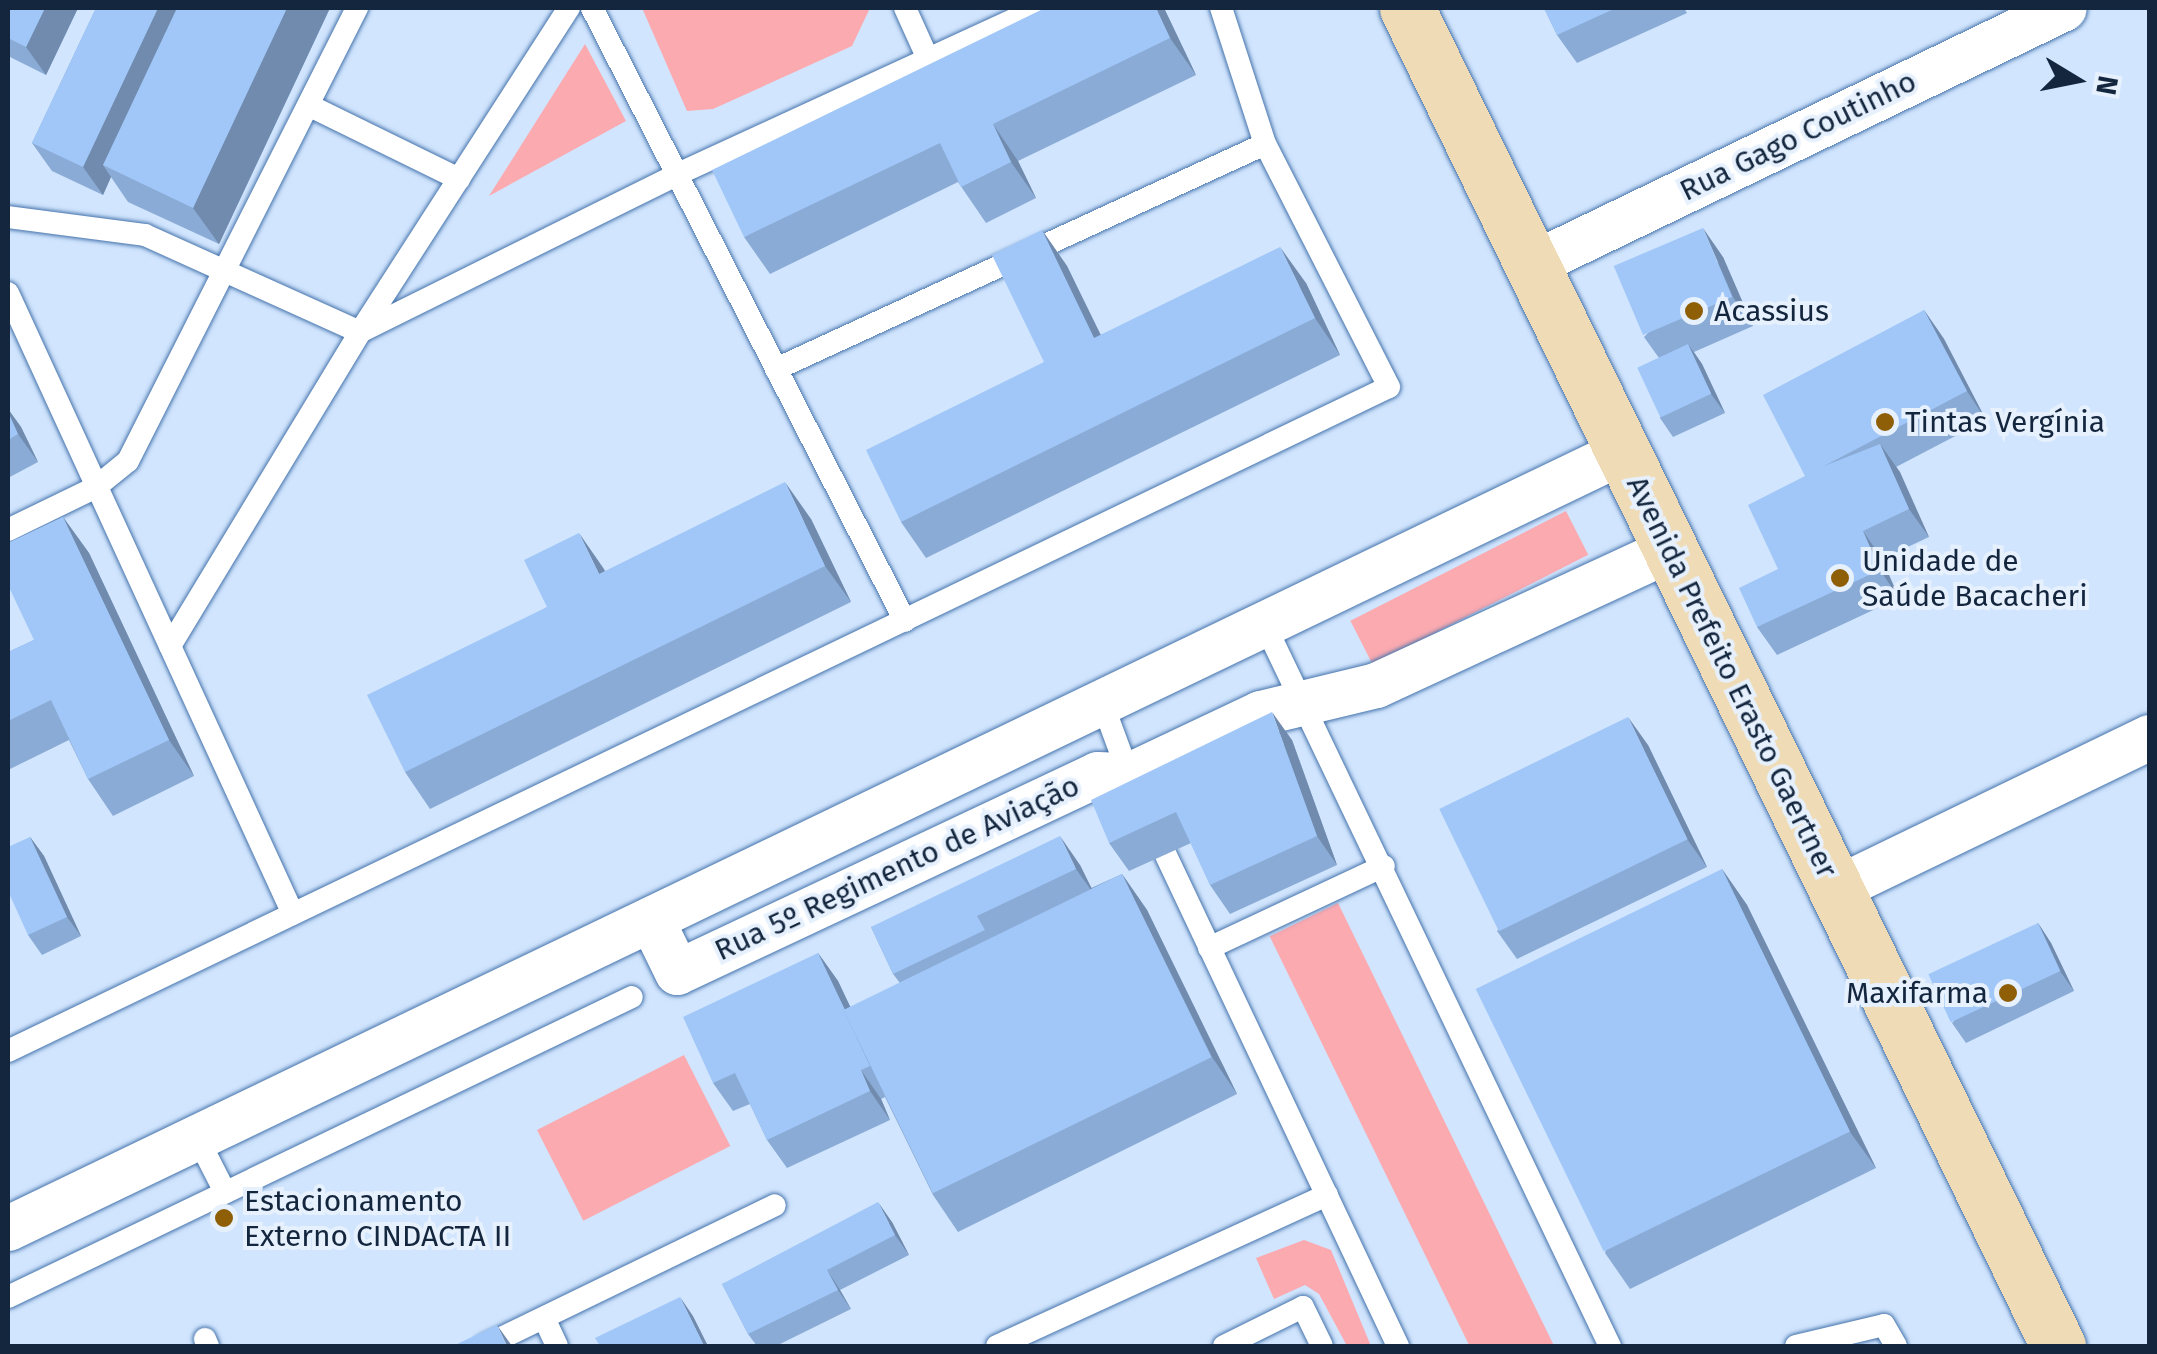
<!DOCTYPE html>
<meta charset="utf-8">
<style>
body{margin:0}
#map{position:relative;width:2157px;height:1354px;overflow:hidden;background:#d1e5fe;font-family:"Fira Sans",sans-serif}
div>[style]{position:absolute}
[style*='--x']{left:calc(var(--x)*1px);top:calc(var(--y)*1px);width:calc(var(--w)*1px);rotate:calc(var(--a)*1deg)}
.green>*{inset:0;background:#fbaab0;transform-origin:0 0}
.roads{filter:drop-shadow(0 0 2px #4573ab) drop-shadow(0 0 2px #4573ab)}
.service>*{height:22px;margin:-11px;padding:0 11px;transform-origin:11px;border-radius:11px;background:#fff}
.minor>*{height:45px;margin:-22.5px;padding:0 22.5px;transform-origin:22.5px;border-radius:22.5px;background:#fff}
.secondary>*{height:55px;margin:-27.5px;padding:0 27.5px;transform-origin:27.5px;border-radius:27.5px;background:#efdcb7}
.wall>*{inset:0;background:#8aabd5}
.shaded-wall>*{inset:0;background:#708bae}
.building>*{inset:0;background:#a0c7f8;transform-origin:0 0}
.dots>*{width:28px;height:28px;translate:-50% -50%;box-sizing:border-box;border:5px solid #e7f1fe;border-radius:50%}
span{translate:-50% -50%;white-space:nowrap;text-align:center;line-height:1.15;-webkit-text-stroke:8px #e7f1fe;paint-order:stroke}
.street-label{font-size:30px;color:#13263e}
.poi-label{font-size:30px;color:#13263e}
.left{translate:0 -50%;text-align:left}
.right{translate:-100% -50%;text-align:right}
.frame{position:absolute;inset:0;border:10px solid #13263e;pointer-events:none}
.north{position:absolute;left:2027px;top:30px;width:100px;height:100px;-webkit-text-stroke:8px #e7f1fe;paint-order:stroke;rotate:100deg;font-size:28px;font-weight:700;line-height:40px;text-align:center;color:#13263e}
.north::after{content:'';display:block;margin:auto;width:35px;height:45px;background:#13263e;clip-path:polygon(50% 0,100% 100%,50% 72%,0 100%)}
</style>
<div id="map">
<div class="green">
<div style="clip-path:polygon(642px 8px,870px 8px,852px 46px,713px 109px,687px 111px)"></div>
<div style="clip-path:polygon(585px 44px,626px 121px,489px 196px)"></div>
<div style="left:1566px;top:511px;width:49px;height:242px;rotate:63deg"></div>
<div style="left:1338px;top:903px;width:493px;height:76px;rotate:64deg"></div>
<div style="left:684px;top:1055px;width:102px;height:165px;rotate:63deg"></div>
<div style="clip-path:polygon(1304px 1240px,1331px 1250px,1371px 1346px,1347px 1346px,1319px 1294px,1305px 1285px,1274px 1299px,1256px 1258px)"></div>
</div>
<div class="roads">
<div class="service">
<div style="--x:592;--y:8;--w:688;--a:62.95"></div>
<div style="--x:905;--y:8;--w:56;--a:65.7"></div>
<div style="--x:310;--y:106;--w:166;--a:26.1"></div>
<div style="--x:8;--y:217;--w:138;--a:7.5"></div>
<div style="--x:145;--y:235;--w:236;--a:24.3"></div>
<div style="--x:360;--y:332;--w:353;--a:-26.4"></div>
<div style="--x:676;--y:175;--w:400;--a:-24.7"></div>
<div style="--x:8;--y:293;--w:683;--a:65.35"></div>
<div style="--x:776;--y:369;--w:538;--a:-24.71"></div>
<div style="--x:8;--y:530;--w:98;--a:-26"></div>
<div style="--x:96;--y:487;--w:41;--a:-39.1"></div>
<div style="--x:128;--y:461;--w:508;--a:-63.18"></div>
<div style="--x:1264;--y:623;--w:802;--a:64.43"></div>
<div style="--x:170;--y:646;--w:367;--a:-58.8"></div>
<div style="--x:360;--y:332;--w:386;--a:-57.2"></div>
<div style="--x:1102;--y:702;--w:81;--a:69.8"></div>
<div style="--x:1154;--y:830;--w:571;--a:64.69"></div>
<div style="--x:1209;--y:948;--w:193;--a:-25.1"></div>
<div style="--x:8;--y:1051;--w:1532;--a:-25.68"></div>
<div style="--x:1389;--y:387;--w:273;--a:-117"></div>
<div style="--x:1265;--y:144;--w:143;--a:-107.9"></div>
<div style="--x:197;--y:1137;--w:62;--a:63"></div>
<div style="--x:8;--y:1297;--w:692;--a:-25.68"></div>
<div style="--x:544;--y:1318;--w:31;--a:65"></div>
<div style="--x:205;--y:1339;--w:8;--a:67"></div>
<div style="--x:485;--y:1346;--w:322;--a:-25.9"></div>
<div style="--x:997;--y:1346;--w:363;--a:-24.6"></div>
<div style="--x:1224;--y:1346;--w:88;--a:-26.3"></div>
<div style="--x:1303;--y:1307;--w:43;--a:64"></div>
<div style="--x:1796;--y:1346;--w:90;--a:-13.4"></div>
<div style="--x:1884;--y:1325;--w:24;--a:60"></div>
</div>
<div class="minor">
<div style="--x:1532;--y:264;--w:590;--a:-25.7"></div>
<div style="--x:1835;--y:889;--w:350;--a:-25.8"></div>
<div style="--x:651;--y:919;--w:59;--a:63.9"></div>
<div style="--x:677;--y:972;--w:464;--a:-25.2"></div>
<div style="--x:1097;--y:774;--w:32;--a:2"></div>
<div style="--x:1129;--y:775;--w:145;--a:-25.3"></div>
<div style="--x:1260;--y:713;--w:119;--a:-13.6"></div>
<div style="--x:1376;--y:685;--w:325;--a:-24.8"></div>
<div style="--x:8;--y:1228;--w:1792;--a:-25.69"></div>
</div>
<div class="secondary">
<div style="--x:1407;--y:8;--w:1488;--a:64.05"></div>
</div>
</div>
<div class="wall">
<div style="clip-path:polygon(8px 8px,78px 8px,46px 75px,8px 56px)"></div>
<div style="clip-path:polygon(96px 8px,330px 8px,219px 244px,128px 202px,111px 177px,103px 195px,52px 171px,32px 143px)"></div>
<div style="clip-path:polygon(1164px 8px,1196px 75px,1018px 161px,1036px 198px,986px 223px,958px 182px,770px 274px,744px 237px)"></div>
<div style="clip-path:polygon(1544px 8px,1684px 8px,1687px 13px,1577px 63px,1557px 35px)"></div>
<div style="clip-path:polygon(1042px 230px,1067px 266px,1100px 335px,1306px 283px,1340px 355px,926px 558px,901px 522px,1044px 362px)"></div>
<div style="clip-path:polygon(1723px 257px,1753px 326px,1694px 352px,1702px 364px,1725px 413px,1673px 437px,1660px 418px,1659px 358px,1644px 337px)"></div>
<div style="clip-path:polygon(1924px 310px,1944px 339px,1986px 420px,1896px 467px,1929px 537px,1882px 559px,1899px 598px,1777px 655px,1757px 627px,1778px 569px,1805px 476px)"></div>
<div style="clip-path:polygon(8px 409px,21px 427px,38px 462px,8px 478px)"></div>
<div style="clip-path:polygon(63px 517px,89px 553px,194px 776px,113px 816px,88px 779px,69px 740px,8px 770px,8px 652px,34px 640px)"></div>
<div style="clip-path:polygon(811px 519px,851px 602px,430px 809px,405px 772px,547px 607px,605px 571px)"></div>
<div style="clip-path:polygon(1292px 740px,1337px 865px,1230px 914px,1210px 885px,1191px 843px,1129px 871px,1109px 843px)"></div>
<div style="clip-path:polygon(1648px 745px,1707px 867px,1517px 959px,1497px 931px)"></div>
<div style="clip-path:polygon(30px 837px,44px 856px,81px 936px,42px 955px,28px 935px)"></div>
<div style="clip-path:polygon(1080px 865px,1091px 888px,1122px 874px,1147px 910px,1237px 1094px,958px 1232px,933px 1195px,885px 1097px,881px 1099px,890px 1120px,787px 1168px,767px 1140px,750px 1104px,733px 1111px,713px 1083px,818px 953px,838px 981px,851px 1008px,900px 983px,893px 974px,871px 927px)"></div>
<div style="clip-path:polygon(1722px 869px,1747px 905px,1876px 1168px,1630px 1289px,1605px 1253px)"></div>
<div style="clip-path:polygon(2038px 923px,2051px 943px,2074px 991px,1966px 1043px,1952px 1023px)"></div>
<div style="clip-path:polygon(892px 1222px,909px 1255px,840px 1290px,851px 1309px,776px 1346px,757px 1346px,748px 1334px,722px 1284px)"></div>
</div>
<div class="shaded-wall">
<div style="clip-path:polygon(45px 8px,78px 8px,46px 75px,26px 47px)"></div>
<div style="clip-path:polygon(158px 8px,191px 8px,103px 165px,111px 177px,103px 195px,83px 167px)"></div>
<div style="clip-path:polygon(287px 8px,330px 8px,219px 244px,193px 208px)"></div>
<div style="clip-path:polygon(1156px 8px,1164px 8px,1196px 75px,1170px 38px)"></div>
<div style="clip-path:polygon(993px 124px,1018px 161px,1036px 198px,1011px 162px)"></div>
<div style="clip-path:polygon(1703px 228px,1723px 257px,1753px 326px,1733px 297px)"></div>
<div style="clip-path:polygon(1042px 230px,1067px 266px,1120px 374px,1094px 338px)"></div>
<div style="clip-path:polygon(1280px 247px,1306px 283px,1340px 355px,1315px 318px)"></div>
<div style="clip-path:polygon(1924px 310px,1944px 339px,1986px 420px,1967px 391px)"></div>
<div style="clip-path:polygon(1688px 344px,1702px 364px,1725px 413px,1711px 394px)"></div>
<div style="clip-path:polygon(8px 409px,21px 427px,38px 462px,18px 434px,8px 412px)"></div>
<div style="clip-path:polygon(1880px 444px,1900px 472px,1929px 537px,1909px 509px)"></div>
<div style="clip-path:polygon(785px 482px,811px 519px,851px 602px,825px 566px)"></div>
<div style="clip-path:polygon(63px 517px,89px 553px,194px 776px,169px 740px)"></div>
<div style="clip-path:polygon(1863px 531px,1882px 559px,1899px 598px,1880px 570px)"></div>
<div style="clip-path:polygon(579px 533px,604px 569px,624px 610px,599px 574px)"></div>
<div style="clip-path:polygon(1272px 712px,1292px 740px,1337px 865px,1317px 836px)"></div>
<div style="clip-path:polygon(1628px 717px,1648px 745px,1707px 867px,1687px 839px)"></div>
<div style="clip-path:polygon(1060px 836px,1080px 865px,1096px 897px,1076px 869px)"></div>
<div style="clip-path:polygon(30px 837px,44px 856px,81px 936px,67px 917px)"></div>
<div style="clip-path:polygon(1722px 869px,1747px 905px,1876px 1168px,1850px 1132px)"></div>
<div style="clip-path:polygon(1122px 874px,1147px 910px,1237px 1094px,1212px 1057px)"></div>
<div style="clip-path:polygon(2038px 923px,2051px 943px,2074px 991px,2060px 971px)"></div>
<div style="clip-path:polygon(818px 953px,838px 981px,891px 1094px,871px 1066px)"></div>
<div style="clip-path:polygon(861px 1070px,881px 1099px,890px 1120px,870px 1091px)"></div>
<div style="clip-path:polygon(878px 1202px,892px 1222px,909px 1255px,895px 1235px)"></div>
<div style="clip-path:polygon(827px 1270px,840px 1290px,851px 1309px,838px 1290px)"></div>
<div style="clip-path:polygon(680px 1297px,693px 1316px,708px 1346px,704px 1346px)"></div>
<div style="clip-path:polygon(497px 1325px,512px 1346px,507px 1346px)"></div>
</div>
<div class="building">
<div style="clip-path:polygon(8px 8px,45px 8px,26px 47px,8px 38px)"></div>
<div style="clip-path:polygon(96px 8px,158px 8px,83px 167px,32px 143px)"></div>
<div style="clip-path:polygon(177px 8px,287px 8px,193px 208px,103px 165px)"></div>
<div style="clip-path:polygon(1045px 8px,1156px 8px,1170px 38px,993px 124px,1011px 162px,961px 187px,940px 143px,744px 237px,712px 170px)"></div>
<div style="clip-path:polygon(1544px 8px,1616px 8px,1557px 35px)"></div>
<div style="left:1703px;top:228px;width:75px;height:97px;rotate:67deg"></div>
<div style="clip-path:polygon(1042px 230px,1094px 338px,1280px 247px,1315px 318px,901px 522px,866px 450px,1044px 362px,992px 255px)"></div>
<div style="clip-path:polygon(1924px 310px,1967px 391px,1824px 466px,1880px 444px,1909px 509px,1863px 531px,1880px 570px,1757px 627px,1739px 588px,1778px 569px,1748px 505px,1805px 476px,1763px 395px)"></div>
<div style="left:1688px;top:344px;width:55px;height:56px;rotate:65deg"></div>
<div style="clip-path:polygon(8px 412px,18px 434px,8px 440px)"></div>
<div style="clip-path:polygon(785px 482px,825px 566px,405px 772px,367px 695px,547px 607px,524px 560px,579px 533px,599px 574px)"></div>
<div style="clip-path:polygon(63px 517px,169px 740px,88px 779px,51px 700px,8px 721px,8px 652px,34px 640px,8px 585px,8px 543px)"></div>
<div style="clip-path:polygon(1272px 712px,1317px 836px,1210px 885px,1176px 812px,1109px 843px,1091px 800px)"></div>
<div style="left:1628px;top:717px;width:136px;height:210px;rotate:64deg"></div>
<div style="clip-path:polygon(1060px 836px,1076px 869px,977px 916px,985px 930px,893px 974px,871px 927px)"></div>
<div style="clip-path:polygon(30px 837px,67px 917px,28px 935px,8px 891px,8px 847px)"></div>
<div style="left:1722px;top:869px;width:292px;height:274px;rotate:64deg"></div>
<div style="left:1122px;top:874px;width:204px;height:310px;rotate:64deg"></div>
<div style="left:2038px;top:923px;width:53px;height:121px;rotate:65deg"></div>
<div style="clip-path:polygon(818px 953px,845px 1010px,844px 1011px,870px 1066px,861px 1070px,870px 1091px,767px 1140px,735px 1073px,713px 1083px,683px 1017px)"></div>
<div style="clip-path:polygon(878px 1202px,895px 1235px,827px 1270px,838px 1290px,748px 1334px,722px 1284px)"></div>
<div style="clip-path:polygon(680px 1297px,704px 1346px,600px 1346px,595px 1338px)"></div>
<div style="clip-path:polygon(497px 1325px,507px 1346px,453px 1346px)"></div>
</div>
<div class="dots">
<div style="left:1694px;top:311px;background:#8e5f07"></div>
<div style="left:1885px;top:422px;background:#8e5f07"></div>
<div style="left:1840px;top:578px;background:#8e5f07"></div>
<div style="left:2008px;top:993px;background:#8e5f07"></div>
<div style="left:224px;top:1218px;background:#8e5f07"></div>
</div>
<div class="street-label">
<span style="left:1798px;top:136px;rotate:-26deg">Rua Gago Coutinho</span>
<span style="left:1732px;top:677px;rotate:64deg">Avenida Prefeito Erasto Gaertner</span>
<span style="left:897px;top:868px;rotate:-25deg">Rua 5º Regimento de Aviação</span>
</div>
<div class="poi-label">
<span class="left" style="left:1714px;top:311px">Acassius</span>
<span class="left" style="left:1905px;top:422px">Tintas Vergínia</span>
<span class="left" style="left:1862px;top:578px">Unidade de<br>Saúde Bacacheri</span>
<span class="right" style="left:1988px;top:993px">Maxifarma</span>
<span class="left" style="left:244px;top:1218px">Estacionamento<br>Externo CINDACTA II</span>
</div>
<div class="frame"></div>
<div class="north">N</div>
</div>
